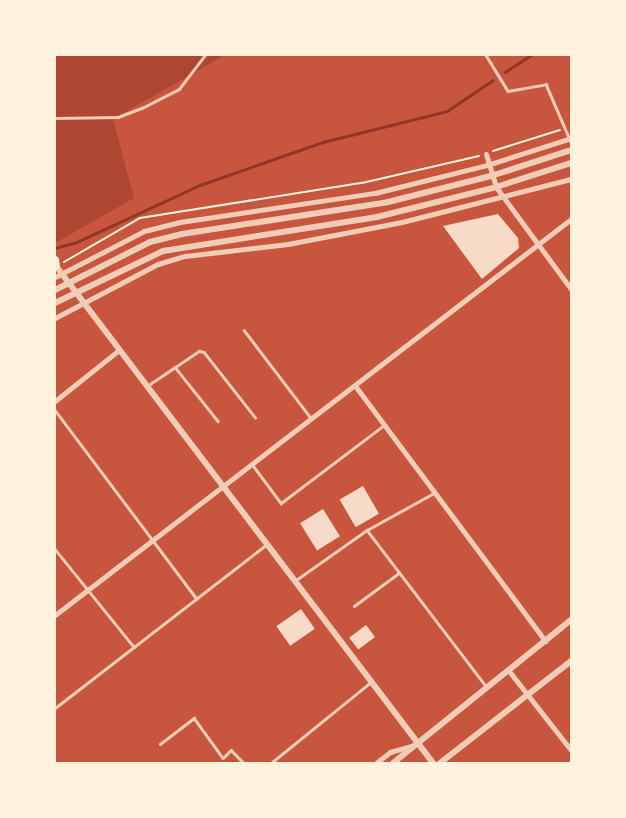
<!DOCTYPE html>
<style>
body{margin:0}
#map{position:relative;width:626px;height:818px;overflow:hidden;background:#c8553d;font-family:Ubuntu,sans-serif}
div>[style]{position:absolute}
[style*='--x']{left:calc(var(--x)*1px);top:calc(var(--y)*1px);width:calc(var(--w)*1px);rotate:calc(var(--a)*1deg)}
.green>*{inset:0;background:#ae4732}
.stream>*{height:2.5px;margin:-1.25px;padding:0 1.25px;transform-origin:1.25px;border-radius:1.25px;background:#8f3625}
.building>*{inset:0;background:#f7dbc8;transform-origin:0 0}
.path>*{height:2px;margin:-1px;padding:0 1px;transform-origin:1px;border-radius:1px;background:#fff3e0}
.service>*{height:2.5px;margin:-1.25px;padding:0 1.25px;transform-origin:1.25px;border-radius:1.25px;background:#f1ccb7}
.minor>*{height:5px;margin:-2.5px;padding:0 2.5px;transform-origin:2.5px;border-radius:2.5px;background:#f1ccb7}
.tertiary>*{height:6px;margin:-3px;padding:0 3px;transform-origin:3px;border-radius:3px;background:#f1ccb7}
.primary>*{height:8px;margin:-4px;padding:0 4px;transform-origin:4px;border-radius:4px;background:#fff3e0}
span{translate:-50% -50%;white-space:nowrap;text-align:center;line-height:1.15;-webkit-text-stroke:4px #fff3e0;paint-order:stroke}
.frame{position:absolute;inset:0;border:56px solid #fff3e0;pointer-events:none}
</style>
<div id="map">
<div class="green">
<div style="clip-path:polygon(55px 55px,225px 55px,113px 119px,134px 198px,55px 243px)"></div>
</div>
<div class="stream">
<div style="--x:505;--y:72;--w:31;--a:-33"></div>
<div style="--x:55;--y:248;--w:23;--a:-15"></div>
<div style="--x:77;--y:242;--w:136;--a:-24.9"></div>
<div style="--x:200;--y:185;--w:130;--a:-19.3"></div>
<div style="--x:323;--y:142;--w:128;--a:-14"></div>
<div style="--x:447;--y:111;--w:55;--a:-34"></div>
</div>
<div class="building">
<div style="clip-path:polygon(498px 214px,518px 238px,519px 248px,482px 279px,443px 226px)"></div>
<div style="left:363px;top:486px;width:32px;height:27px;rotate:60deg"></div>
<div style="left:323px;top:509px;width:32px;height:27px;rotate:58deg"></div>
<div style="left:301px;top:609px;width:24px;height:30px;rotate:55deg"></div>
<div style="left:366px;top:625px;width:15px;height:21px;rotate:53deg"></div>
</div>
<div class="path">
<div style="--x:493;--y:151;--w:70;--a:-17.4"></div>
<div style="--x:64;--y:262;--w:88;--a:-30.1"></div>
<div style="--x:140;--y:218;--w:225;--a:-9"></div>
<div style="--x:362;--y:183;--w:120;--a:-13"></div>
</div>
<div class="service">
<div style="--x:486;--y:55;--w:42;--a:58.6"></div>
<div style="--x:508;--y:91;--w:39;--a:-10"></div>
<div style="--x:546;--y:84;--w:63;--a:66.7"></div>
<div style="--x:55;--y:118;--w:63;--a:-0.9"></div>
<div style="--x:118;--y:117;--w:26;--a:-21"></div>
<div style="--x:142;--y:108;--w:42;--a:-27.2"></div>
<div style="--x:179;--y:89;--w:43;--a:-52.6"></div>
<div style="--x:244;--y:330;--w:111;--a:52.7"></div>
<div style="--x:175;--y:367;--w:69;--a:51.5"></div>
<div style="--x:147;--y:386;--w:63;--a:-33.9"></div>
<div style="--x:199;--y:351;--w:5;--a:11"></div>
<div style="--x:204;--y:352;--w:83;--a:51.9"></div>
<div style="--x:55;--y:410;--w:236;--a:53.1"></div>
<div style="--x:252;--y:464;--w:49;--a:53.4"></div>
<div style="--x:281;--y:503;--w:129;--a:-37.1"></div>
<div style="--x:367;--y:530;--w:196;--a:52.7"></div>
<div style="--x:55;--y:549;--w:126;--a:51.1"></div>
<div style="--x:296;--y:580;--w:87;--a:-35.2"></div>
<div style="--x:367;--y:530;--w:77;--a:-28.9"></div>
<div style="--x:354;--y:606;--w:56;--a:-36.3"></div>
<div style="--x:55;--y:708;--w:268;--a:-37.7"></div>
<div style="--x:160;--y:744;--w:43;--a:-37.4"></div>
<div style="--x:194;--y:718;--w:49;--a:54.1"></div>
<div style="--x:223;--y:758;--w:11;--a:-45"></div>
<div style="--x:231;--y:750;--w:18;--a:45"></div>
<div style="--x:271;--y:763;--w:129;--a:-39"></div>
</div>
<div class="minor">
<div style="--x:486;--y:154;--w:34;--a:73"></div>
<div style="--x:496;--y:187;--w:127;--a:53.7"></div>
<div style="--x:55;--y:277;--w:100;--a:-27.3"></div>
<div style="--x:144;--y:231;--w:37;--a:-14"></div>
<div style="--x:180;--y:222;--w:197;--a:-8.5"></div>
<div style="--x:375;--y:193;--w:115;--a:-14"></div>
<div style="--x:487;--y:165;--w:88;--a:-17.8"></div>
<div style="--x:55;--y:318;--w:116;--a:-27.7"></div>
<div style="--x:158;--y:264;--w:28;--a:-17"></div>
<div style="--x:185;--y:256;--w:104;--a:-6.6"></div>
<div style="--x:288;--y:244;--w:116;--a:-10.9"></div>
<div style="--x:402;--y:222;--w:174;--a:-14.3"></div>
<div style="--x:356;--y:387;--w:317;--a:53.3"></div>
<div style="--x:55;--y:401;--w:82;--a:-38.6"></div>
<div style="--x:55;--y:615;--w:650;--a:-37.5"></div>
<div style="--x:509;--y:671;--w:100;--a:51.9"></div>
<div style="--x:376;--y:763;--w:18;--a:-38"></div>
<div style="--x:390;--y:752;--w:25;--a:-16"></div>
</div>
<div class="tertiary">
<div style="--x:56;--y:266;--w:624;--a:52.82"></div>
<div style="--x:55;--y:290;--w:106;--a:-26.8"></div>
<div style="--x:150;--y:242;--w:33;--a:-14"></div>
<div style="--x:182;--y:234;--w:208;--a:-8.8"></div>
<div style="--x:388;--y:202;--w:106;--a:-14.2"></div>
<div style="--x:491;--y:176;--w:84;--a:-18"></div>
<div style="--x:55;--y:303;--w:120;--a:-25.7"></div>
<div style="--x:163;--y:251;--w:217;--a:-9"></div>
<div style="--x:377;--y:217;--w:123;--a:-14.1"></div>
<div style="--x:496;--y:187;--w:79;--a:-17.7"></div>
<div style="--x:393;--y:763;--w:228;--a:-38.8"></div>
<div style="--x:440;--y:763;--w:166;--a:-37.9"></div>
</div>
<div class="primary">
<div style="--x:55;--y:260;--w:6;--a:81"></div>
</div>
<div class="frame"></div>
</div>
